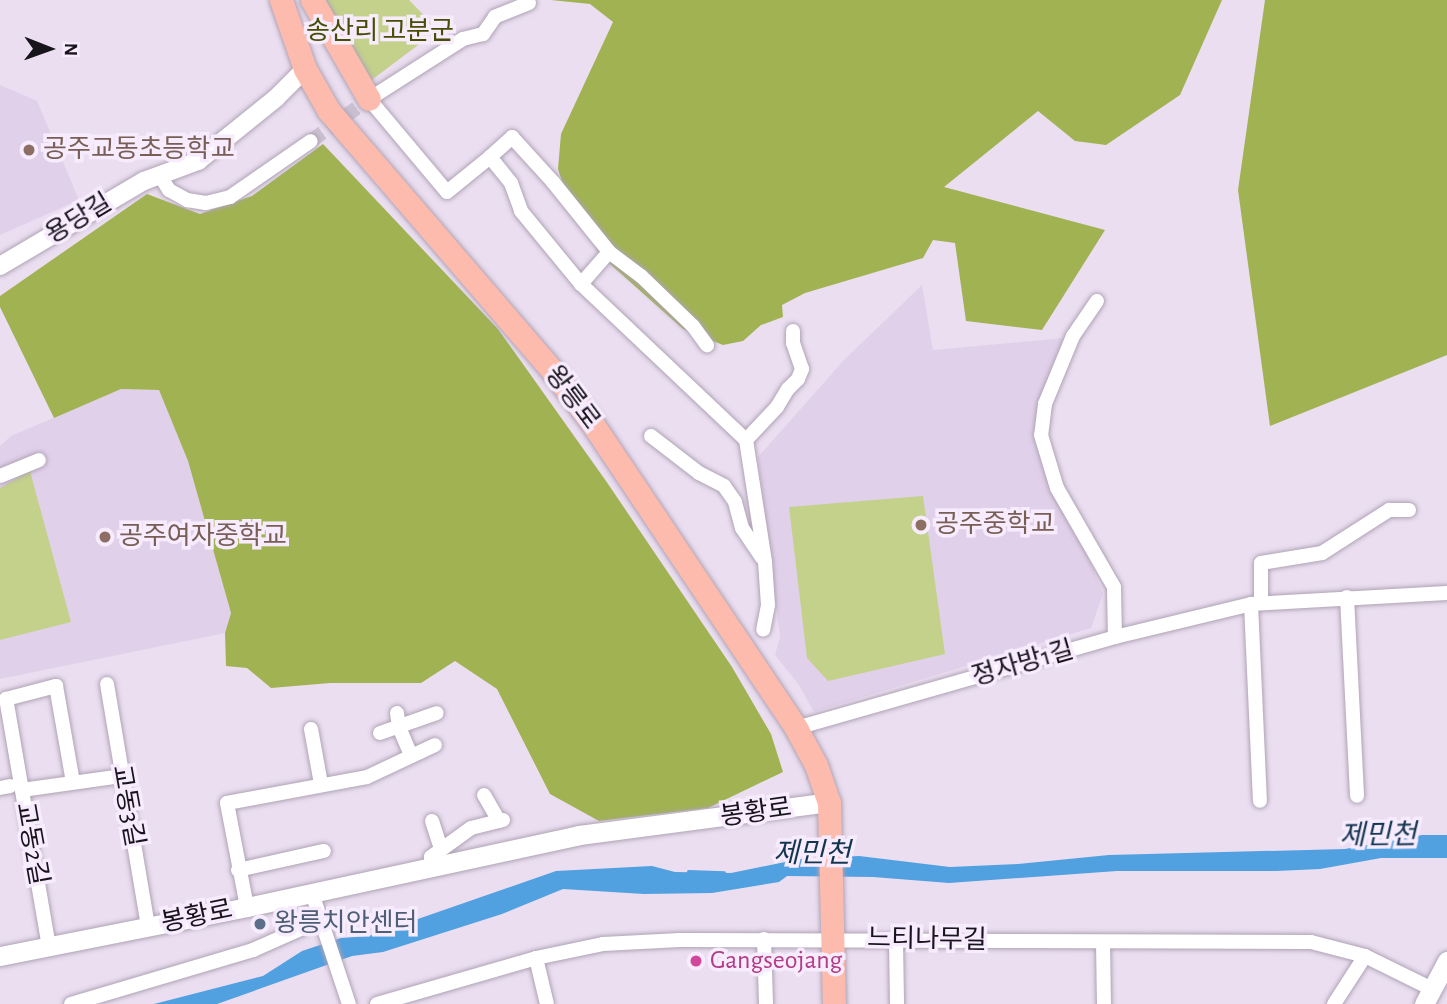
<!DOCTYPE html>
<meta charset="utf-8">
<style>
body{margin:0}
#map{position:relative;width:1447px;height:1004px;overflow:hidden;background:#eadef0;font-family:"Alegreya Sans","Noto Sans KR",sans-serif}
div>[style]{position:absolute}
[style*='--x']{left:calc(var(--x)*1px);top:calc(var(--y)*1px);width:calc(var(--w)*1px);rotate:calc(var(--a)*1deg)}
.built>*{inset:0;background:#e1d0ea}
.green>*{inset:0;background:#c3d18b}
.forest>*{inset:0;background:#a1b253}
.water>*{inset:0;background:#51a0e0}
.stream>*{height:3.5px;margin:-1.75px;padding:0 1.75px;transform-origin:1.75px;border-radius:1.75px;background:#51a0e0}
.minor-tunnel>*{height:14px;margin-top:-7px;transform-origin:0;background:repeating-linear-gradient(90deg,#cac0d0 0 14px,transparent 0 21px)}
.roads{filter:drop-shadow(0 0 2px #afa3b5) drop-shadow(0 0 2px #afa3b5)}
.minor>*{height:14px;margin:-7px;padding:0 7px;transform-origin:7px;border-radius:7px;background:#fff}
.tertiary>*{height:18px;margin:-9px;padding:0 9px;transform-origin:9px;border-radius:9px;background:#fff}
.secondary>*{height:19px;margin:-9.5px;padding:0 9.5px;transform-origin:9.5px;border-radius:9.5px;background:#fff}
.primary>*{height:23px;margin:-11.5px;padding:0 11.5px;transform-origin:11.5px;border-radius:11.5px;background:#fdbbad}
.dots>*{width:19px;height:19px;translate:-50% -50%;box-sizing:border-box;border:4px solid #f7ebfe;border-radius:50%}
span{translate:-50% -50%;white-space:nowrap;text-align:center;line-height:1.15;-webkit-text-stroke:7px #f7ebfe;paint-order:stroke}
.park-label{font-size:26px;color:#454e04}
.education-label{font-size:26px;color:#785e54}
.left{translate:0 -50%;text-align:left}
.street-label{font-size:26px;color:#18141b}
.service-label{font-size:26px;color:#4e5e75}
.hotel-label{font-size:26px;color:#b23c85}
.water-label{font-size:28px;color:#13354f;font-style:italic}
.north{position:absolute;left:14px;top:14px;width:70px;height:70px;-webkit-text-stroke:5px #f7ebfe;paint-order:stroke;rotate:91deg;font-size:19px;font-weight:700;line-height:28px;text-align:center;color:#18141b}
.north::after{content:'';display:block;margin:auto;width:24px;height:32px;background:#18141b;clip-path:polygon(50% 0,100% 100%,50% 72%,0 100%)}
</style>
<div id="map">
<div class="built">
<div style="clip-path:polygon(0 85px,37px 101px,79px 200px,0 235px)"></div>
<div style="clip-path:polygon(922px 285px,933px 350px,1064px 338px,1043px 419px,1047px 454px,1103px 594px,1091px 628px,814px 712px,799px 685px,775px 655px,780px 638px,758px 457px,844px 360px)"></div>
<div style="clip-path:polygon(121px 389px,159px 390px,188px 461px,231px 613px,225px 633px,0 679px,0 446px,11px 436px)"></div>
</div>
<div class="green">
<div style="clip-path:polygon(326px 0,409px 0,438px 30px,369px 82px)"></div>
<div style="clip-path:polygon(30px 471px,71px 622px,0 640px,0 488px)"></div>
<div style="clip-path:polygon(923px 496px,945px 654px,828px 681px,807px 658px,789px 507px)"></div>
</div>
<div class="forest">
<div style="clip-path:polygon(551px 0,1222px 0,1180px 95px,1106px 145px,1075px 141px,1038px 111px,944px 187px,1105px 230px,1042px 330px,966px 321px,955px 243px,933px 240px,923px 258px,805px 293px,782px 305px,783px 317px,761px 325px,743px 341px,723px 345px,683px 329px,600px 255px,567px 197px,558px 169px,561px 134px,613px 22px,590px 4px)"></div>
<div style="clip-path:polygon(1265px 0,1447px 0,1447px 355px,1270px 426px,1238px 190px)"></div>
<div style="clip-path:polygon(323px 144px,498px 329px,606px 481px,732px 667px,771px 734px,783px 772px,708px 808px,599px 821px,550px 794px,497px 689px,455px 661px,421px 683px,330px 683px,271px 688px,247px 668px,226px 666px,225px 633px,231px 613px,188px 461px,159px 390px,121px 389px,54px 418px,0 307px,0 296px,147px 194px,200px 214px,252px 196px)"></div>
</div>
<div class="water">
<div style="clip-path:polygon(1422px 835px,1447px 835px,1447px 858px,1381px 858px,1320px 869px,1276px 871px,1117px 871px,949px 883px,873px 877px,787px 876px,779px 882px,712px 893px,644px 894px,563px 889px,502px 914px,383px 952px,352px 956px,217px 1004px,154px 1004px,263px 976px,302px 951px,341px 938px,369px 936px,556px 871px,652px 866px,675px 872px,731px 873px,800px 859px,859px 856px,950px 867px,1018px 864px,1109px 855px,1345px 849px)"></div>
</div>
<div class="stream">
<div style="--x:689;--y:872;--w:35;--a:2"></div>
</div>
<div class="minor-tunnel">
<div style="--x:311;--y:141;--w:72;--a:-35.9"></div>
</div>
<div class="roads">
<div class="minor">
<div style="--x:529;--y:3;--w:37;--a:158"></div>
<div style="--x:495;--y:17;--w:21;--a:125"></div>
<div style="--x:483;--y:34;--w:21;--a:166"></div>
<div style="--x:463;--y:39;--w:112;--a:147.4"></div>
<div style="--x:369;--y:99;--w:121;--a:50"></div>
<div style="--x:447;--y:192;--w:55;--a:-39.1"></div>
<div style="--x:490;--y:157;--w:33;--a:51"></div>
<div style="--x:511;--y:183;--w:30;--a:70"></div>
<div style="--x:521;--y:211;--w:94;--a:50.6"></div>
<div style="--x:581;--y:284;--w:227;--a:43.4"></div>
<div style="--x:746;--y:440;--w:123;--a:81.1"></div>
<div style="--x:765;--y:562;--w:43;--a:86"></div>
<div style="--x:768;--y:605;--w:25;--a:101"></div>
<div style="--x:490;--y:157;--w:30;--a:-42"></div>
<div style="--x:512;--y:137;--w:61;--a:47.7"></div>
<div style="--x:553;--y:182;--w:90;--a:51.3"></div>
<div style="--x:609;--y:252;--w:43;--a:131.2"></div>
<div style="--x:159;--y:174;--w:19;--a:58"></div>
<div style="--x:169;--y:190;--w:21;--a:29"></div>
<div style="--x:187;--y:200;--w:19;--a:9"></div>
<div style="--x:206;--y:203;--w:25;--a:-14"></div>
<div style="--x:230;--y:197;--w:98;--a:-34.7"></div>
<div style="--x:609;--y:252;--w:40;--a:37"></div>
<div style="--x:641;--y:276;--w:72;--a:43.9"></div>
<div style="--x:693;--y:326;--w:24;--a:54"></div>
<div style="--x:1097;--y:301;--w:42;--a:124.4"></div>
<div style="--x:1073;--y:336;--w:74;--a:112.4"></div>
<div style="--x:1045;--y:404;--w:31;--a:97"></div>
<div style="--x:1041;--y:435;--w:55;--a:73.2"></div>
<div style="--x:1057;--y:488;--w:114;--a:60.1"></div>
<div style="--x:1114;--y:587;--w:50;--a:88.9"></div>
<div style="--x:651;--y:436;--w:61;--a:37.6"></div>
<div style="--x:699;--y:473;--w:28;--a:27"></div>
<div style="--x:724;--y:486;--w:19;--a:55"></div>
<div style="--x:735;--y:502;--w:27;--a:75"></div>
<div style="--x:742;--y:528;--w:36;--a:56"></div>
<div style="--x:746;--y:440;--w:45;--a:-46.8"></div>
<div style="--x:777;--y:407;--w:21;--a:-59"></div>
<div style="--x:788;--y:389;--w:14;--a:-45"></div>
<div style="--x:798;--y:379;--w:11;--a:-68"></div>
<div style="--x:802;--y:369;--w:28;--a:-109"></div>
<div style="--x:793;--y:343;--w:12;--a:-90"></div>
<div style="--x:0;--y:476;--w:42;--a:-22.3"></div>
<div style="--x:1347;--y:597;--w:199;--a:87.1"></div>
<div style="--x:1261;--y:602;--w:39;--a:-90"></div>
<div style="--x:1261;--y:563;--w:62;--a:-9.3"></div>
<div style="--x:1322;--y:553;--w:80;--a:-32.7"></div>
<div style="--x:1389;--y:510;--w:20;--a:0"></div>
<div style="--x:1251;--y:604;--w:197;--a:87.4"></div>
<div style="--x:107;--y:684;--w:246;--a:80.4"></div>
<div style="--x:397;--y:713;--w:14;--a:82"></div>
<div style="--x:399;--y:727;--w:30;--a:67"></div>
<div style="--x:796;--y:728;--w:332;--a:-15.9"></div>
<div style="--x:1115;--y:637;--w:140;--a:-13.6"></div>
<div style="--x:1251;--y:604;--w:196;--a:-3.2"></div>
<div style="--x:311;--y:729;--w:56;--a:79.7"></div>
<div style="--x:380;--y:733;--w:60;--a:-19.3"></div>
<div style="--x:0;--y:788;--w:10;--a:-11"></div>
<div style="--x:22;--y:790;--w:100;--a:-8"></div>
<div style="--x:484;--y:795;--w:30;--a:60"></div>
<div style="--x:432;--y:821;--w:28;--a:72"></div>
<div style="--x:435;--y:866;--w:10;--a:-114"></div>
<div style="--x:431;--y:857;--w:49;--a:-35.9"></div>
<div style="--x:471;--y:828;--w:33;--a:-14"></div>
<div style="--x:238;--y:870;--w:88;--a:-12.5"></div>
<div style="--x:312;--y:893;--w:117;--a:71.6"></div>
<div style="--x:247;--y:907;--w:106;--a:-100.9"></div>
<div style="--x:227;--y:803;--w:142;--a:-10.5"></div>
<div style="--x:367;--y:777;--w:75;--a:-25.2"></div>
<div style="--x:764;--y:939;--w:65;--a:88.2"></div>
<div style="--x:896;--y:939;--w:65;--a:89.1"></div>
<div style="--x:1103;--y:942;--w:62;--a:89.1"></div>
<div style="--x:49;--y:947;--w:252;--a:-99.8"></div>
<div style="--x:6;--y:699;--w:52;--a:-14.6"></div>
<div style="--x:56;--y:686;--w:97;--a:80"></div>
<div style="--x:536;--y:958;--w:47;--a:76.6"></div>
<div style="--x:71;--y:1004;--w:190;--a:-16.5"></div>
<div style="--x:253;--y:950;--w:77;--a:-23.9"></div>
<div style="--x:377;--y:1004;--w:166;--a:-16.1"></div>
<div style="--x:536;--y:958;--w:68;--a:-11.8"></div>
<div style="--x:603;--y:944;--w:77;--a:-3"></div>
<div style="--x:680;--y:940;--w:631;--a:0.18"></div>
<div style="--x:1311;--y:942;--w:56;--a:14.5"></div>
<div style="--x:1365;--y:956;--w:75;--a:26.2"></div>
<div style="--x:1334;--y:1004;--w:57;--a:-57.1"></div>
</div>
<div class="tertiary">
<div style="--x:0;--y:266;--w:167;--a:-30.6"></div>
<div style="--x:144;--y:181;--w:58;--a:-20.3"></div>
<div style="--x:198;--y:161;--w:100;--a:-38.9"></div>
<div style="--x:276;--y:98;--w:41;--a:-45"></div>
</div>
<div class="secondary">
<div style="--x:0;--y:956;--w:252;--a:-11.2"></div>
<div style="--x:247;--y:907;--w:340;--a:-12.2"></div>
<div style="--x:579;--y:835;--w:252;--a:-7.5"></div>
<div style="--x:1424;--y:1004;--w:49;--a:-61.9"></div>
</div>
<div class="primary">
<div style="--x:281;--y:0;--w:73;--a:70.8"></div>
<div style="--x:305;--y:69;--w:48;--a:60.3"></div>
<div style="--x:329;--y:111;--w:345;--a:49.3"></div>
<div style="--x:554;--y:373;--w:59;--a:52.5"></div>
<div style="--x:590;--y:420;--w:371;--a:56.2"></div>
<div style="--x:796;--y:728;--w:42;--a:61.6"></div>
<div style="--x:816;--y:765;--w:39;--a:71"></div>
<div style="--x:829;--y:802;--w:202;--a:88.6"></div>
<div style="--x:312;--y:0;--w:114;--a:60.1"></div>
</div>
</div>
<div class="dots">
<div style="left:29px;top:150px;background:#8d6e63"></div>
<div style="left:921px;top:525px;background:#8d6e63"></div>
<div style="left:105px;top:537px;background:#8d6e63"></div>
<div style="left:260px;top:924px;background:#5c6f8a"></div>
<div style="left:696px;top:961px;background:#d1479c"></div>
</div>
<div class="park-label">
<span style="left:380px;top:32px">송산리 고분군</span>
</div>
<div class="education-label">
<span class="left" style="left:43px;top:150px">공주교동초등학교</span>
<span class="left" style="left:935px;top:525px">공주중학교</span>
<span class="left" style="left:119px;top:537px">공주여자중학교</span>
</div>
<div class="street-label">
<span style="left:79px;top:219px;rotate:-31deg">용당길</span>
<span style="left:572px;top:398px;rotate:53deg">왕릉로</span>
<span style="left:1023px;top:664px;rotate:-16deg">정자방1길</span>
<span style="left:127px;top:806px;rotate:80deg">교동3길</span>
<span style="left:756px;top:813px;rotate:-8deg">봉황로</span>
<span style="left:31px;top:844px;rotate:80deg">교동2길</span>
<span style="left:197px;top:917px;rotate:-12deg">봉황로</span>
<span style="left:927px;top:940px;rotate:1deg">느티나무길</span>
</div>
<div class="service-label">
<span class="left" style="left:274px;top:924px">왕릉치안센터</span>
</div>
<div class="hotel-label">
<span class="left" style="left:710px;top:961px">Gangseojang</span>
</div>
<div class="water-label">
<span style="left:1378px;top:836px;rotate:-1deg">제민천</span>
<span style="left:812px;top:854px">제민천</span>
</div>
<div class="north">N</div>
</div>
